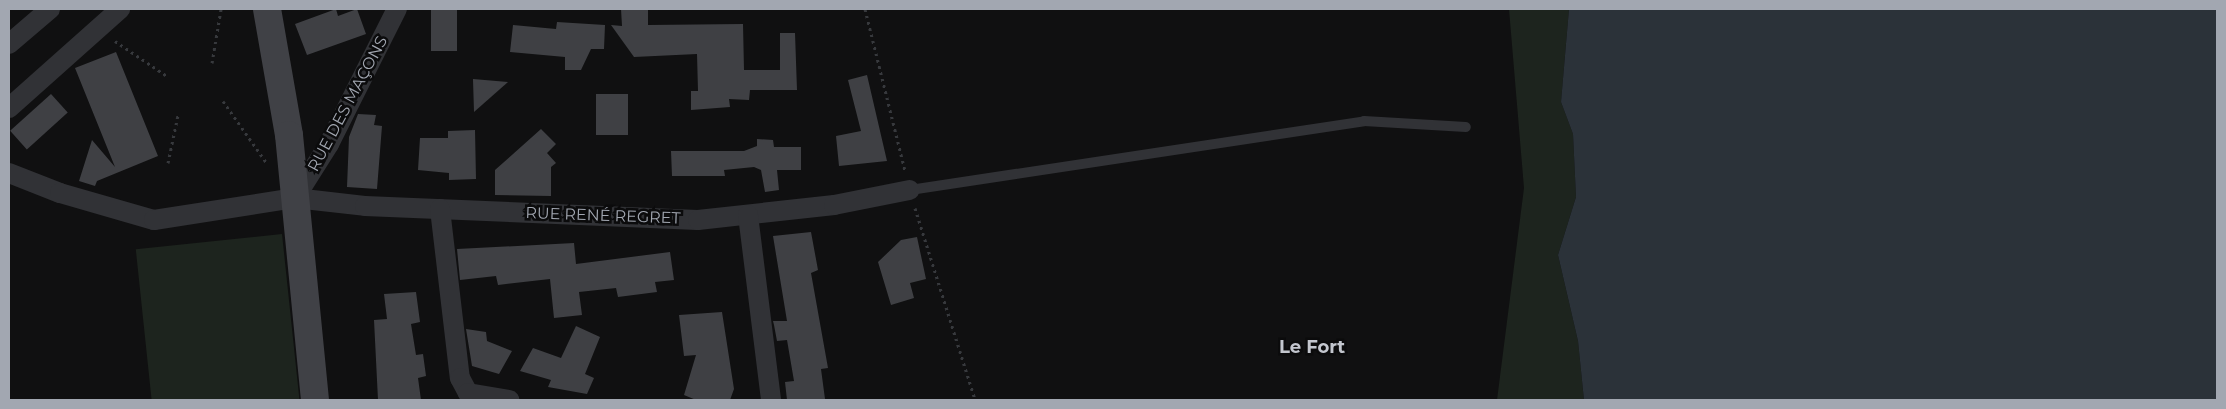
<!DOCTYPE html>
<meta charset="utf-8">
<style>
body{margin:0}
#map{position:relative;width:2226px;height:409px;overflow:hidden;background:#101011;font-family:Montserrat,sans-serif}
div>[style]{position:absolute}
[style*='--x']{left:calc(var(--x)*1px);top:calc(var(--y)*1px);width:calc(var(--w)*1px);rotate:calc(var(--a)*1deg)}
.green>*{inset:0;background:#1d241e;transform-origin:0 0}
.water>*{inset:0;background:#2b3239}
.building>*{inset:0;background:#3f4044;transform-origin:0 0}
.path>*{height:3px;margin-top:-1.5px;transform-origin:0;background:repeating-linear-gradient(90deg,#37393d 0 2.5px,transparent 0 6.5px)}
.lane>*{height:10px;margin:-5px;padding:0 5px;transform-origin:5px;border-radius:5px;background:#313236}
.street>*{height:20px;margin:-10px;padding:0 10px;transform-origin:10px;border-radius:10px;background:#313236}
.secondary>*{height:28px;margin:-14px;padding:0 14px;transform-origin:14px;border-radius:14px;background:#404146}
span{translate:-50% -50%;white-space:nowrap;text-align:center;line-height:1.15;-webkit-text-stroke:5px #0b0b0c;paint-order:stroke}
.street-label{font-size:16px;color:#a2a7b1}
.neighbourhood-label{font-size:18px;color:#c3c6ce;font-weight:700}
.frame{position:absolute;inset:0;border:10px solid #a2a7b1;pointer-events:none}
</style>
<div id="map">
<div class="green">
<div style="clip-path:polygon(1509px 9px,1569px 9px,1561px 102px,1573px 134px,1576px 197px,1558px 255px,1578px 341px,1584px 400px,1497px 400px,1524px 188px)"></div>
<div style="left:282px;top:234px;width:167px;height:147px;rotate:84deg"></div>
</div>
<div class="water">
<div style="clip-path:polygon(1569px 9px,2217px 9px,2217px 400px,1584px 400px,1578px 341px,1558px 255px,1576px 197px,1573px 134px,1561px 102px)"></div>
</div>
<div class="building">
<div style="clip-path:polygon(336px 9px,338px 16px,357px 9px,366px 34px,307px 55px,295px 24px)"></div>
<div style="left:431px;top:9px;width:26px;height:42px"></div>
<div style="clip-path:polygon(621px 9px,648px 9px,648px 25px,743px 24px,744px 70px,780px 70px,780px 33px,795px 33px,797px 90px,750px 90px,749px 100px,729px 99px,730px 107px,691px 110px,691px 91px,698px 91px,697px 54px,634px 57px,611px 25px,622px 26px)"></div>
<div style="clip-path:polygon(557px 22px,605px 25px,604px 49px,591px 49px,581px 70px,565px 70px,565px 57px,510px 52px,513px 25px,556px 29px)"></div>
<div style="clip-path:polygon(116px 52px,158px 156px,97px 181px,95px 186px,79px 181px,92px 140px,115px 167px,75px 68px)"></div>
<div style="clip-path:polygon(867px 75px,887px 161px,839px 166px,836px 136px,861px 131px,848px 80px)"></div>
<div style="clip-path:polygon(473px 79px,508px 82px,474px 112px)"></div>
<div style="left:51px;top:94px;width:25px;height:55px;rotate:48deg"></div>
<div style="left:596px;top:94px;width:32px;height:41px"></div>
<div style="clip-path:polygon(358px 114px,376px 115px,374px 125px,382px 126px,377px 189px,347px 187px,349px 137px)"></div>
<div style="clip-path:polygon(541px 129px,556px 144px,547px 153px,556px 163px,551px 167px,551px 196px,495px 195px,495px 170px)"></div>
<div style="clip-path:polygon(475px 130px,476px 179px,449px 180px,449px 173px,418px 170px,420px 138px,448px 138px,448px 131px)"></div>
<div style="clip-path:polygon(757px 139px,773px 140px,774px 147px,801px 147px,801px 170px,777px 170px,779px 190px,765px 192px,761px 170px,754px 167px,724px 170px,725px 176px,672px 176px,671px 151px,744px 151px,757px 146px)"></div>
<div style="clip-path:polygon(811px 232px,818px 270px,811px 273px,828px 368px,821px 369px,825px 399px,787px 400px,785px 382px,794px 381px,787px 340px,777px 341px,774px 325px,773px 321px,787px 321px,773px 236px)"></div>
<div style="clip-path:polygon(917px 237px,926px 279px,910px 283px,914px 298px,891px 305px,878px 262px,901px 240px)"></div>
<div style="clip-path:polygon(574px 243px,576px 264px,670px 252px,674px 280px,655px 282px,657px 292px,618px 297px,616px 288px,579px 292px,582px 315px,554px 318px,550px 279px,498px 285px,496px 276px,460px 280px,457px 249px)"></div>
<div style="clip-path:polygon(416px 292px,420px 322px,411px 324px,416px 355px,423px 354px,426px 376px,418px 378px,421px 400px,378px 400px,374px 320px,387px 319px,384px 294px)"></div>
<div style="clip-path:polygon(722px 312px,734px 389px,730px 400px,696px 400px,684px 395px,696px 355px,684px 356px,679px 315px)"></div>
<div style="clip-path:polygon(576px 326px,600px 337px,585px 374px,594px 378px,587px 394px,548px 387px,551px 380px,520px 371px,533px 348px,561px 358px)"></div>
<div style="clip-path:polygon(466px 329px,486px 332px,487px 341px,512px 351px,499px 374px,472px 366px)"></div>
</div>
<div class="path">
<div style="--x:865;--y:9;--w:167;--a:76.1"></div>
<div style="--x:115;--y:41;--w:63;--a:33.9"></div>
<div style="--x:212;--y:63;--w:55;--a:-80.5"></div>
<div style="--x:223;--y:101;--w:75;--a:54.8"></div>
<div style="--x:168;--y:163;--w:49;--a:-78.2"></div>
<div style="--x:915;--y:208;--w:201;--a:72.6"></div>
</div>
<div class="lane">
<div style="--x:910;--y:190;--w:459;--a:-8.6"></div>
<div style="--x:1364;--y:121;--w:102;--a:3.4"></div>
</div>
<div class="street">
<div style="--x:9;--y:44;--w:54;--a:-40.5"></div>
<div style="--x:9;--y:108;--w:149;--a:-41.7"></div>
<div style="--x:9;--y:173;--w:55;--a:21.4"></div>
<div style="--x:60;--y:193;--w:98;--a:16"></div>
<div style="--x:154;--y:220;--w:143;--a:-8.9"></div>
<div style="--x:295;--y:198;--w:70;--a:6.5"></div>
<div style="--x:365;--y:206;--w:333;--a:2.4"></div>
<div style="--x:698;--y:220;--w:137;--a:-6.3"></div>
<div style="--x:834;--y:205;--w:77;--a:-11.2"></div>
<div style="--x:295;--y:198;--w:64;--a:-57.8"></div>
<div style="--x:329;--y:144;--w:151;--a:-63.3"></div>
<div style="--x:440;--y:209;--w:170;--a:83.3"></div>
<div style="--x:460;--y:378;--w:17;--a:62"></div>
<div style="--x:468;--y:393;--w:42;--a:9.7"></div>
<div style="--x:748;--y:215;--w:186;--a:82.9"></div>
</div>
<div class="secondary">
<div style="--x:267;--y:9;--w:128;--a:80.1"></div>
<div style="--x:289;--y:135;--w:266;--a:84.4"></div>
</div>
<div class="street-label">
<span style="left:348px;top:104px;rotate:-62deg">RUE DES MAÇONS</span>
<span style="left:603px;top:216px;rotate:2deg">RUE RENÉ REGRET</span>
</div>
<div class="neighbourhood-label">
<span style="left:1312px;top:347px">Le Fort</span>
</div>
<div class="frame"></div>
</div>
